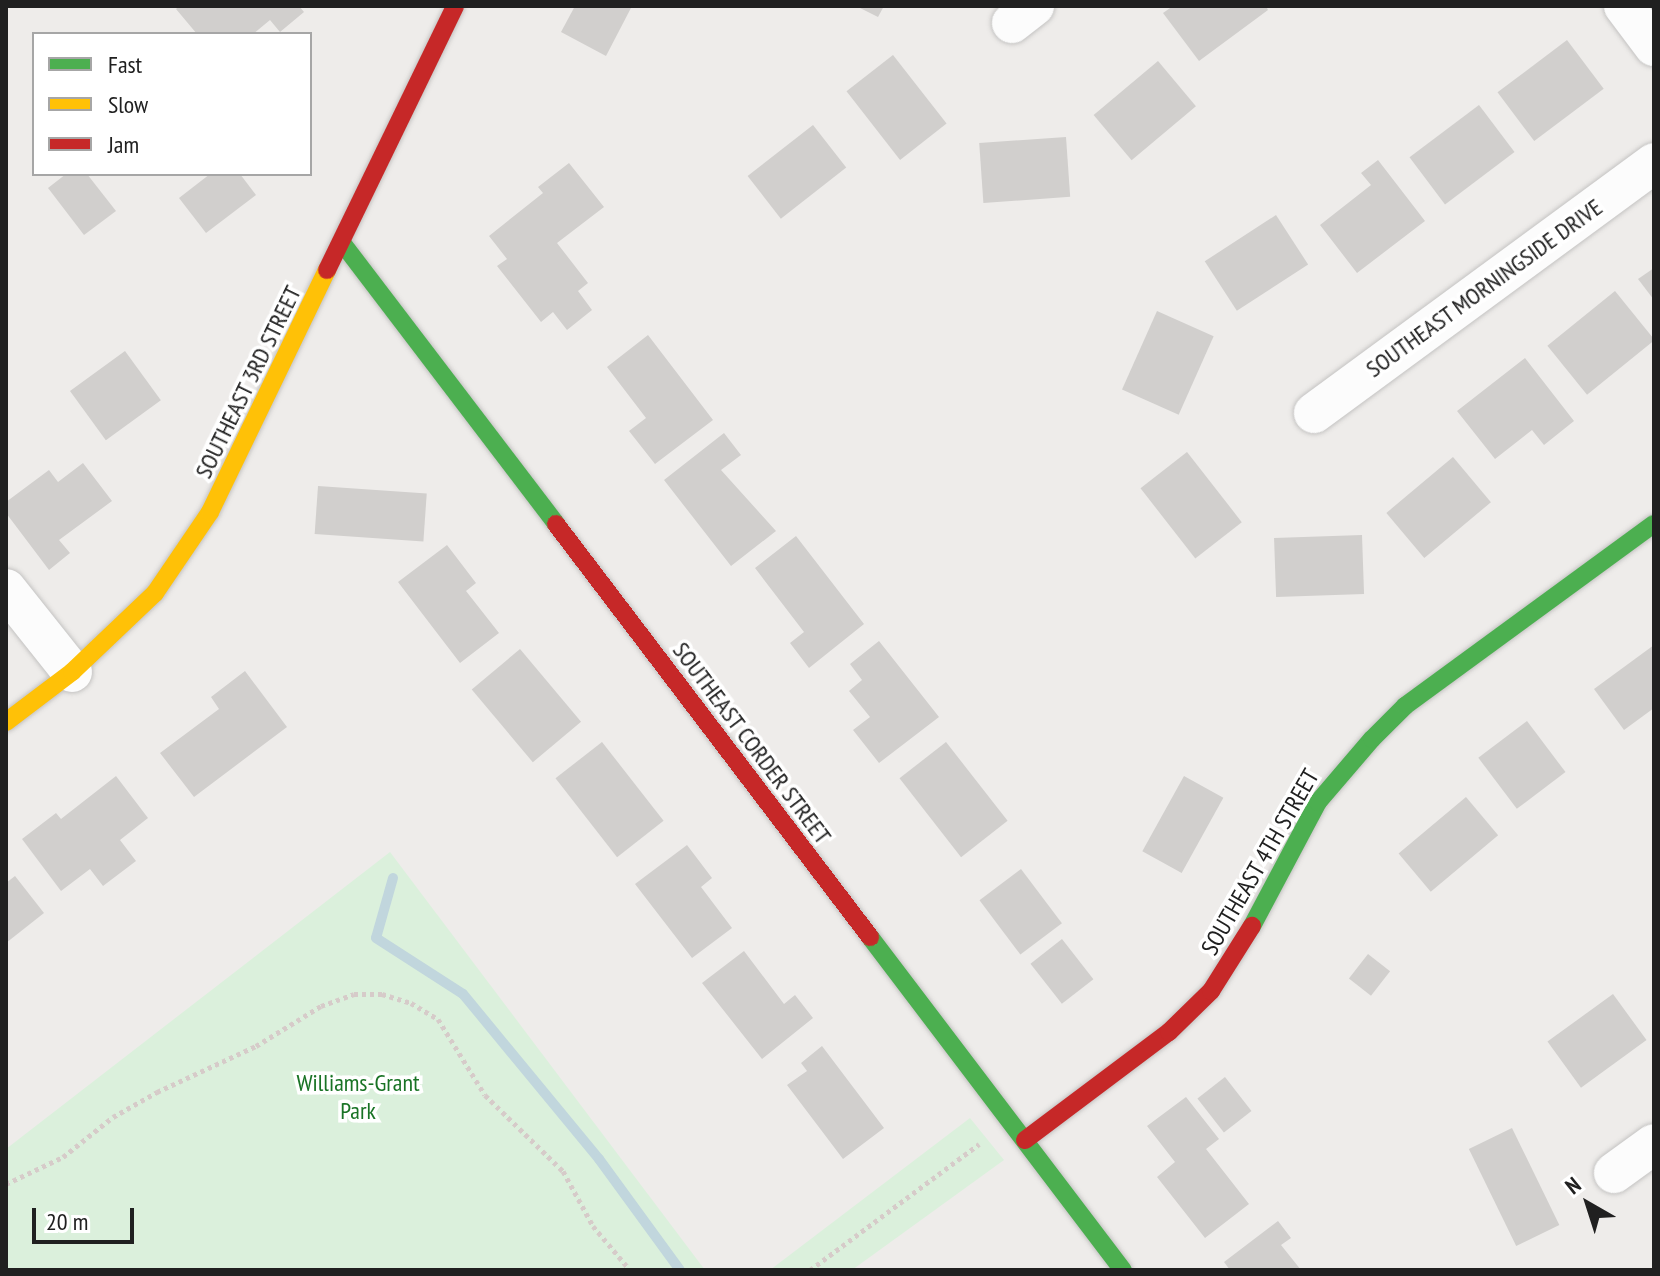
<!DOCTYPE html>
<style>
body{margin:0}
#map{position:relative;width:1660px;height:1276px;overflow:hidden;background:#eeecea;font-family:"PT Sans Narrow",sans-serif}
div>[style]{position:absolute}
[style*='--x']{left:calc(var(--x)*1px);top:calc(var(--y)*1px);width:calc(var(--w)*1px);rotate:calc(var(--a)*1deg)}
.park>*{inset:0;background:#dbf0dc}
.stream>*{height:10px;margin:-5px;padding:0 5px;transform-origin:5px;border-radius:5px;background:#c1d6dd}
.building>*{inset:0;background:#d1cfcd;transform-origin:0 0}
.path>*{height:5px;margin-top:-2.5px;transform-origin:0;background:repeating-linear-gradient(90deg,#d6cbc9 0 4px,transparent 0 8px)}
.roads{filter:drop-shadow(0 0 2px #c4c3c2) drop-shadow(0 0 2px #c4c3c2)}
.street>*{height:40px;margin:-20px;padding:0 20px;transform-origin:20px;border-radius:20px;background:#fcfcfc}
.fast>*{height:18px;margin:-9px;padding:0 9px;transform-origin:9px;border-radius:9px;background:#4caf50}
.slow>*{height:18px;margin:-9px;padding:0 9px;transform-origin:9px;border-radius:9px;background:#ffc107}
.jam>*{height:18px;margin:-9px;padding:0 9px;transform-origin:9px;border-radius:9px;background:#c62828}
span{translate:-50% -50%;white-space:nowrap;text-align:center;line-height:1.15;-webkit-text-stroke:7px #fff;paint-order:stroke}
.street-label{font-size:24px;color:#202020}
.park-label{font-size:24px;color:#197325}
.frame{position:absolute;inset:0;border:8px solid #202020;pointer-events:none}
.legend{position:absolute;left:32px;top:32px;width:280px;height:144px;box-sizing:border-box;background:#fff;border:2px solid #a6a6a6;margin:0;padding:10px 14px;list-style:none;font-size:24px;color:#202020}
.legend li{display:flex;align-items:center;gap:16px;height:40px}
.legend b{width:40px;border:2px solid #a6a6a6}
.north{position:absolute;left:1548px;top:1164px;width:80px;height:80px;-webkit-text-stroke:6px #fff;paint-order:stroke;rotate:321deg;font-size:22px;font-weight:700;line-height:32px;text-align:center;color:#202020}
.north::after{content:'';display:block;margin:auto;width:28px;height:36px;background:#202020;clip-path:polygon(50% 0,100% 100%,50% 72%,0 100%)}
.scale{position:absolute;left:32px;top:1208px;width:102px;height:36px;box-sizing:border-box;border:4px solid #202020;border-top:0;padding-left:10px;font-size:24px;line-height:28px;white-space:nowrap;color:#202020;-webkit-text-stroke:6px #fff;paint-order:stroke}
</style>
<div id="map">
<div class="park">
<div style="clip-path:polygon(390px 852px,705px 1270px,6px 1270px,6px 1149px)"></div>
<div style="clip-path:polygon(970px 1118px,1004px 1160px,852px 1270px,770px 1270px)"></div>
</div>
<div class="stream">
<div style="--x:393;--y:878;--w:62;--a:105.8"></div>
<div style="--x:376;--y:938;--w:103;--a:32.8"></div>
<div style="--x:463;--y:994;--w:214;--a:50.5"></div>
<div style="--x:599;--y:1159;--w:137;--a:53.9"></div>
</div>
<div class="building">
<div style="clip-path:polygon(179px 6px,299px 6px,304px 12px,280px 32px,270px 20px,253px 34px,197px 34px,176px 9px)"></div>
<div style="clip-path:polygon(575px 6px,632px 6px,606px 56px,561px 32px)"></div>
<div style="clip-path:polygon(856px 6px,884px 6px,878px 17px)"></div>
<div style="clip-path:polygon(1173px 6px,1266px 6px,1268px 10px,1199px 61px,1163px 13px)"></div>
<div style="left:1567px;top:40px;width:61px;height:87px;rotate:53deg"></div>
<div style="left:893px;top:55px;width:87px;height:59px;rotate:52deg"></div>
<div style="left:1158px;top:61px;width:59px;height:84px;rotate:50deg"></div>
<div style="left:1479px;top:105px;width:59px;height:87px;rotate:53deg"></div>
<div style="left:813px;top:125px;width:54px;height:83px;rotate:52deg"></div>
<div style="left:1066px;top:137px;width:60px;height:87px;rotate:86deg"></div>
<div style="clip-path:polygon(1378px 160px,1425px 221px,1357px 273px,1320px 225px,1371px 185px,1361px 173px)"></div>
<div style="clip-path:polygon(569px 163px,604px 207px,557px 243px,588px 283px,578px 291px,592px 310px,567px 330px,553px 312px,541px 322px,497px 266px,507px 259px,489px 236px,543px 193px,538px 187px)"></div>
<div style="clip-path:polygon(66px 174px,87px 174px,116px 211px,84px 235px,48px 188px)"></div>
<div style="clip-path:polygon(210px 174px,240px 174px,256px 195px,206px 233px,179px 198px)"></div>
<div style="left:1276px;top:215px;width:59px;height:85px;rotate:57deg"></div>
<div style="clip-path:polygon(1654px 268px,1654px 300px,1638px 279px)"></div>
<div style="left:1615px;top:291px;width:63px;height:87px;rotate:51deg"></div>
<div style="left:1157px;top:311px;width:62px;height:86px;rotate:24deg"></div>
<div style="clip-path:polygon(648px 335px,713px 420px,655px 464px,629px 431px,646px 418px,607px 367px)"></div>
<div style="left:125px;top:351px;width:61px;height:68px;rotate:54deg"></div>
<div style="clip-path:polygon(1525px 358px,1574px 421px,1544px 445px,1532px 430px,1495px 459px,1457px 411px)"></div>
<div style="clip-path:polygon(724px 433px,741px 455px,721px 470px,776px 531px,731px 566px,664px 480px)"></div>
<div style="left:1187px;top:452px;width:89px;height:59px;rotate:52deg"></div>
<div style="left:1453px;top:457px;width:59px;height:87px;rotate:50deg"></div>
<div style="clip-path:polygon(83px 463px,112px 501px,59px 540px,70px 553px,49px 570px,6px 513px,6px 502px,49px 470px,58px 482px)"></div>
<div style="left:318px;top:486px;width:109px;height:48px;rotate:4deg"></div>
<div style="left:1362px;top:535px;width:59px;height:88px;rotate:88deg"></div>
<div style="clip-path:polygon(796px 536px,864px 624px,809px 668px,790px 643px,804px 632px,755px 568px)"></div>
<div style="clip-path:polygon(447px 545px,476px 583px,466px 591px,499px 633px,460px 663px,398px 582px)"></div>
<div style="clip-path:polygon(879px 641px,939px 717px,879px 763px,853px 730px,870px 717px,849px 691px,862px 680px,850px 664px)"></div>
<div style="clip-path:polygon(1654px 645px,1654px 708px,1624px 730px,1594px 689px)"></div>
<div style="left:520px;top:649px;width:95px;height:63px;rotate:50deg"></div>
<div style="clip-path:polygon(245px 671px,287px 727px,194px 797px,160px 753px,219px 709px,211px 697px)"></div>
<div style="left:1527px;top:721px;width:64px;height:61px;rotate:53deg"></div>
<div style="left:602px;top:742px;width:100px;height:59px;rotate:52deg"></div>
<div style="left:946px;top:742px;width:100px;height:59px;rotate:52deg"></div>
<div style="clip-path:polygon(116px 776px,148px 818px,120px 840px,136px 861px,103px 886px,90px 869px,61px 891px,22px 839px,56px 813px,61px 819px)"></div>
<div style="left:1184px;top:776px;width:45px;height:86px;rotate:29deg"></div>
<div style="left:1466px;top:797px;width:50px;height:88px;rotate:50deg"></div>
<div style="clip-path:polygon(687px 845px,712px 878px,701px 887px,732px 928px,692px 958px,635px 884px)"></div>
<div style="left:1021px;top:869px;width:68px;height:52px;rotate:53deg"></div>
<div style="clip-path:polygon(15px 876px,44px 913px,6px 943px,6px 883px)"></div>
<div style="left:1062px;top:939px;width:51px;height:40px;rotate:52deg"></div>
<div style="clip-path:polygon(744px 951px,784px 1004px,795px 995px,813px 1018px,762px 1059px,702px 983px)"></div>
<div style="left:1368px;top:954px;width:28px;height:31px;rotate:38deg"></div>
<div style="left:1613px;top:994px;width:57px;height:81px;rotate:54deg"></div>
<div style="clip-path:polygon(822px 1046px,884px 1128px,843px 1159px,787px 1085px,807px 1071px,801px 1063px)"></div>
<div style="left:1225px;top:1077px;width:43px;height:35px;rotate:52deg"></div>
<div style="clip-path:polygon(1186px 1097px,1219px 1139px,1206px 1149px,1249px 1204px,1205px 1238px,1157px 1177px,1175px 1162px,1147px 1126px)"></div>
<div style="left:1512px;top:1128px;width:108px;height:48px;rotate:64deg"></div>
<div style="clip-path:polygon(1278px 1221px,1291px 1238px,1281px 1245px,1301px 1270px,1230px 1270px,1224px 1262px)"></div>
</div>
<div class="path">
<div style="--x:6;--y:1184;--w:63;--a:-25.3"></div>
<div style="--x:63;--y:1157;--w:64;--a:-38.7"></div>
<div style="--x:113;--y:1117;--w:51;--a:-29.6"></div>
<div style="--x:157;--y:1092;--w:109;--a:-24.9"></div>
<div style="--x:256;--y:1046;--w:76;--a:-31.6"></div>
<div style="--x:321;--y:1006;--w:35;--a:-20"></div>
<div style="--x:354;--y:994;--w:28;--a:0"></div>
<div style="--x:382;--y:994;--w:30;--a:17"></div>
<div style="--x:411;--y:1003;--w:31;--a:31"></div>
<div style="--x:438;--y:1019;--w:89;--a:58.3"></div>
<div style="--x:485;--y:1095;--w:109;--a:44.3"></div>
<div style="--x:563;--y:1171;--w:63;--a:61.4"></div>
<div style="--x:593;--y:1226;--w:57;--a:49.9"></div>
<div style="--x:810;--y:1270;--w:211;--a:-36.7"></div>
</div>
<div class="roads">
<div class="street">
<div style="--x:1624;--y:6;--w:50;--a:53.1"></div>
<div style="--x:1012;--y:23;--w:28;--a:-38"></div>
<div style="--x:1314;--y:413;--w:422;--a:-36.3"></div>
<div style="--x:6;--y:589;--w:106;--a:51.5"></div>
<div style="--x:1614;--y:1173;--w:49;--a:-35.9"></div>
</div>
<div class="fast">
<div style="--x:343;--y:244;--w:352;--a:52.7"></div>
<div style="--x:1252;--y:926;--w:140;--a:-62"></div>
<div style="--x:1318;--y:802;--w:83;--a:-49.4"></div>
<div style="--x:1372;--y:739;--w:47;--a:-45"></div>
<div style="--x:1405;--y:706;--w:308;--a:-36.2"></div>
<div style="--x:870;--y:937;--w:418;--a:52.8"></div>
</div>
<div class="slow">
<div style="--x:6;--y:722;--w:83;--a:-37.1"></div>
<div style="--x:72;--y:672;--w:115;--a:-43.6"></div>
<div style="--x:155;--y:593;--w:98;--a:-55.8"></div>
<div style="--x:210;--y:512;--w:269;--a:-64.2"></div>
</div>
<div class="jam">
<div style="--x:327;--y:270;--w:293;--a:-64.1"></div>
<div style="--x:556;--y:524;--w:519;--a:52.75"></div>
<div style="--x:1025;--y:1140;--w:180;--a:-36.9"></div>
<div style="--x:1169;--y:1032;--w:59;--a:-44.3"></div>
<div style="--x:1211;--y:991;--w:77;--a:-57.8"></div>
</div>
</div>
<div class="street-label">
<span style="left:1484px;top:288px;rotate:-36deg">SOUTHEAST MORNINGSIDE DRIVE</span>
<span style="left:248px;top:382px;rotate:-64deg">SOUTHEAST 3RD STREET</span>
<span style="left:752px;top:743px;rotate:53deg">SOUTHEAST CORDER STREET</span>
<span style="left:1260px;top:862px;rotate:-60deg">SOUTHEAST 4TH STREET</span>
</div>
<div class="park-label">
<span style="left:358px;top:1097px">Williams-Grant<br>Park</span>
</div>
<div class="frame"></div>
<ul class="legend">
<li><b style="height:10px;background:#4caf50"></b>Fast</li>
<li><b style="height:10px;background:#ffc107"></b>Slow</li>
<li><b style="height:10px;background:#c62828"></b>Jam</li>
</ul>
<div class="north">N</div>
<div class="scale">20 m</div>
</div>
